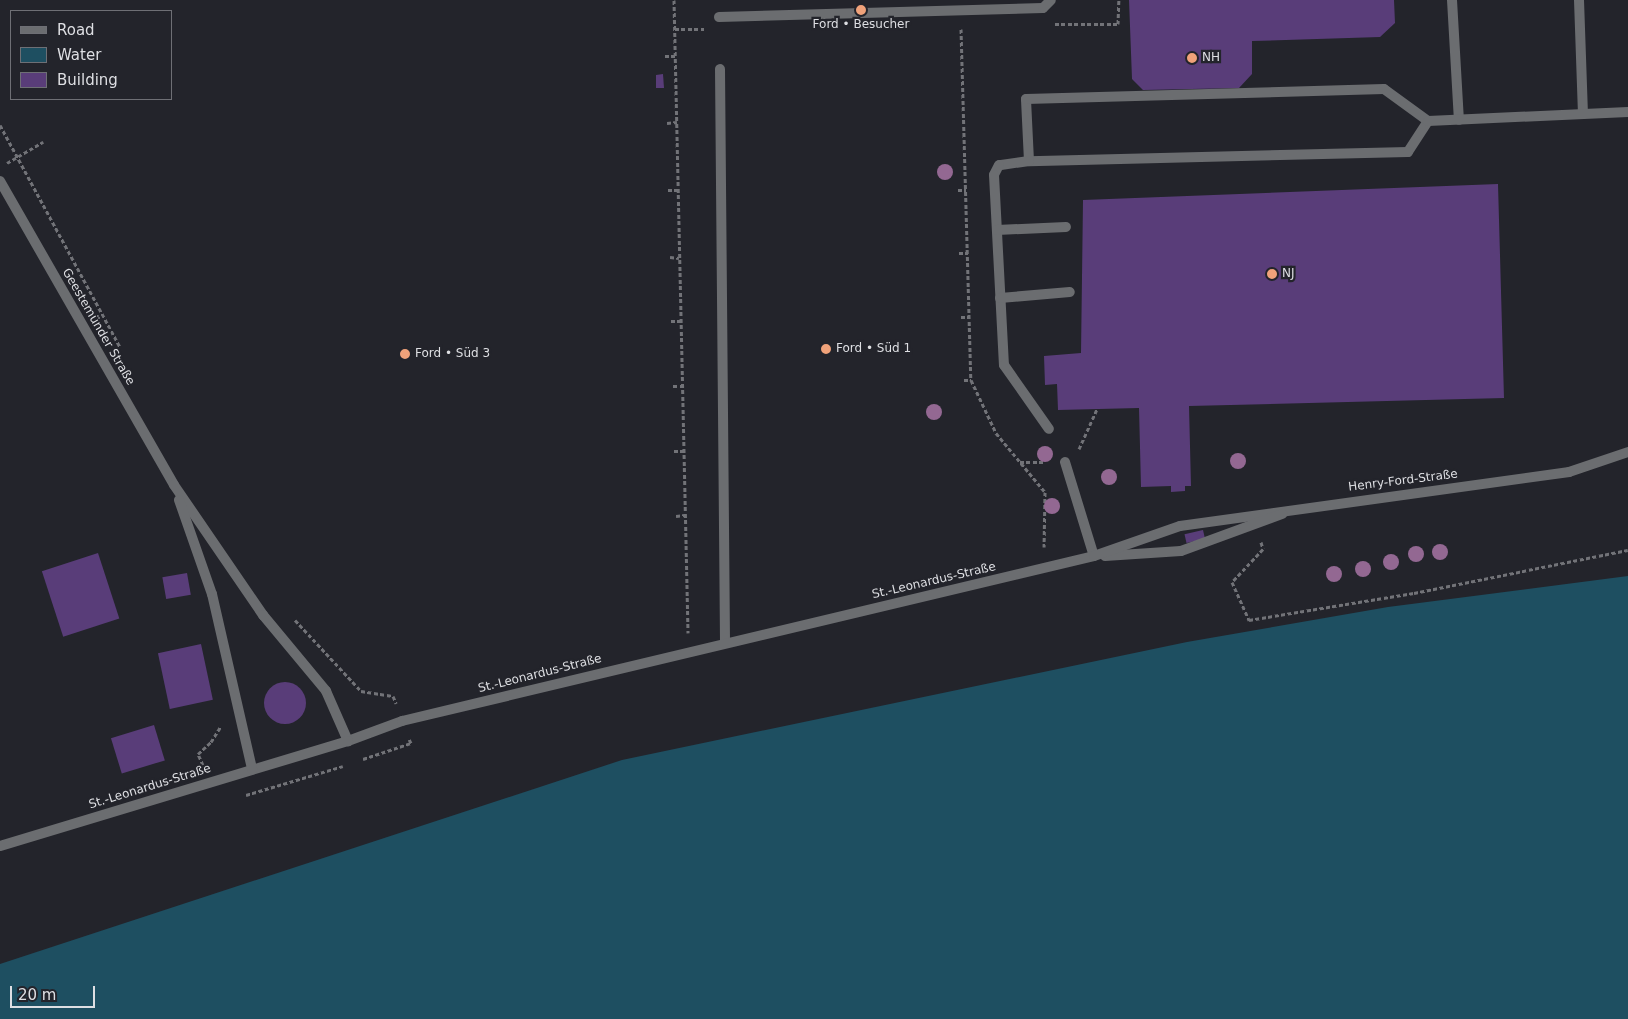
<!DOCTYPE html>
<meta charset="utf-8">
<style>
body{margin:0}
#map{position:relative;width:1628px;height:1019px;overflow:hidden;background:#23242b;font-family:"DejaVu Sans",sans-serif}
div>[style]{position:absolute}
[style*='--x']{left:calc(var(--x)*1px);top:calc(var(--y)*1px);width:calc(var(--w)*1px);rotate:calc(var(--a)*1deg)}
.water>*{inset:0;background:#1e4f61}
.building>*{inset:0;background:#593d79;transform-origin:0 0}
.round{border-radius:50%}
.path>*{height:3px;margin-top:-1.5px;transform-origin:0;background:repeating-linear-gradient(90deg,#727378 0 4px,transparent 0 6.5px)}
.service>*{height:10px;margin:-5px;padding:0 5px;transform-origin:5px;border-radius:5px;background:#6b6d70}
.minor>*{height:10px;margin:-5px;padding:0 5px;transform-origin:5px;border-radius:5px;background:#6b6d70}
.tertiary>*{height:10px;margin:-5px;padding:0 5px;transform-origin:5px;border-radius:5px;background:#6b6d70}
.trees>*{width:16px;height:16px;margin:-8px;border-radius:50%;background:#936892}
.dots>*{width:14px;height:14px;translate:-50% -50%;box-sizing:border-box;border:2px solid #23242b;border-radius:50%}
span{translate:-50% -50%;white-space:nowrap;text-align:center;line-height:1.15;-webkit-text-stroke:4.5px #23242b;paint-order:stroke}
.poi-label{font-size:12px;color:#dedfe3}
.left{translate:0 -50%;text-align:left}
.street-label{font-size:12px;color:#dedfe3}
.legend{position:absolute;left:10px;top:10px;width:162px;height:90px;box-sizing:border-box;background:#23242b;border:1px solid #6e6f75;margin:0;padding:6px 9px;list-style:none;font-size:15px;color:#dedfe3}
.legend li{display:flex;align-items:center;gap:10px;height:25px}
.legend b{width:25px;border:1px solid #6e6f75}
.scale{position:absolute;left:10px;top:986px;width:85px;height:22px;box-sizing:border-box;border:2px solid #dedfe3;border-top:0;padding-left:6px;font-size:15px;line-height:18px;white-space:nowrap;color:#dedfe3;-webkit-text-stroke:4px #23242b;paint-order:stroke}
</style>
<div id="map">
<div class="water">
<div style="clip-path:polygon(1628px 576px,1628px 1019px,0 1019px,0 964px,622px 760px,1187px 642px,1388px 607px)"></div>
</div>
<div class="building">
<div style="clip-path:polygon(1129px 0,1394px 0,1395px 23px,1380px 37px,1252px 41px,1252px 74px,1239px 88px,1143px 90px,1132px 79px)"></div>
<div style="clip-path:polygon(663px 74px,664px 88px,656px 88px,656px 75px)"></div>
<div style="clip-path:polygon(1498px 184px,1504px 398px,1189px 406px,1191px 486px,1185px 486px,1185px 491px,1171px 492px,1171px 486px,1141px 487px,1139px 408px,1058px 410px,1057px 384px,1045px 385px,1044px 356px,1081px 353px,1083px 200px)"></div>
<div style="left:1203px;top:530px;width:9px;height:19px;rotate:77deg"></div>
<div style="left:98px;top:553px;width:69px;height:59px;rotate:72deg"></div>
<div style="left:187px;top:573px;width:22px;height:25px;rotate:80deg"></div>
<div style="left:201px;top:644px;width:57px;height:44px;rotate:78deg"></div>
<div class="round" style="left:264px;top:682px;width:42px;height:42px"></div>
<div style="left:154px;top:725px;width:37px;height:45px;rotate:73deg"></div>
</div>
<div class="path">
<div style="--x:674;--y:0;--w:633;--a:88.73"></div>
<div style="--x:1055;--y:24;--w:63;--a:0"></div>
<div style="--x:1118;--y:24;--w:24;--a:-88"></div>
<div style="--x:675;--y:29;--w:29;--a:0"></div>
<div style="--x:961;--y:29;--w:351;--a:88.4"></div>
<div style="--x:971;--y:380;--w:59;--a:64.7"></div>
<div style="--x:996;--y:433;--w:77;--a:50.3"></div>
<div style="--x:1045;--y:492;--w:55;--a:91"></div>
<div style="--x:665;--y:56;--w:10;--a:0"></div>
<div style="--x:667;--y:123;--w:10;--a:-6"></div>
<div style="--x:0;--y:125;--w:252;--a:61.6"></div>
<div style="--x:7;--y:163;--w:42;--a:-30.3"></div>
<div style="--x:668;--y:190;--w:9;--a:0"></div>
<div style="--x:958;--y:190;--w:8;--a:0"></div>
<div style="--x:959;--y:253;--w:9;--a:0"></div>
<div style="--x:670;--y:257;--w:9;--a:6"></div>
<div style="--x:961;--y:317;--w:8;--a:0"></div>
<div style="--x:671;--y:321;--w:9;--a:0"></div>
<div style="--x:964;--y:380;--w:7;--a:0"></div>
<div style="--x:673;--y:386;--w:9;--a:0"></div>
<div style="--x:1079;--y:449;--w:44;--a:-65.8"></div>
<div style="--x:674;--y:451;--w:10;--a:0"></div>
<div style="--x:1020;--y:462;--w:26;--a:0"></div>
<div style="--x:676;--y:516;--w:9;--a:-6"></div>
<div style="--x:1261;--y:542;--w:7;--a:74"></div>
<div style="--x:1263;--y:549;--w:45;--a:133.2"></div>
<div style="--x:1232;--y:582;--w:42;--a:65.9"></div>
<div style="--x:1249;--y:620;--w:167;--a:-9.3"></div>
<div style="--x:1414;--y:593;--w:218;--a:-11.4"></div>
<div style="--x:295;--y:620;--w:97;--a:47.1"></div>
<div style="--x:361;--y:691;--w:32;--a:9"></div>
<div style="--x:393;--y:696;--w:8;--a:67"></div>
<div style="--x:363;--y:759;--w:51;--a:-18.4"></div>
<div style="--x:411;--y:743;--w:4;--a:-117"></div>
<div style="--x:203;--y:765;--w:12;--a:-114"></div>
<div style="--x:198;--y:754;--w:18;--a:-43"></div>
<div style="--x:211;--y:742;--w:19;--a:-58"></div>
<div style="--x:246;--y:795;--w:101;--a:-16.6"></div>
</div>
<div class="service">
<div style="--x:1452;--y:0;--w:120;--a:86.7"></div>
<div style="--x:1579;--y:0;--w:114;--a:88"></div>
<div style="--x:719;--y:17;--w:324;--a:-1.6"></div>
<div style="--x:1043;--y:8;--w:11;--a:-45"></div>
<div style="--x:720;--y:69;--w:573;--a:89.5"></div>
<div style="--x:1428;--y:121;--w:37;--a:123"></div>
<div style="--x:1408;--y:152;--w:379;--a:178.6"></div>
<div style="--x:1029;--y:161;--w:62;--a:-92.8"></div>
<div style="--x:1026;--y:99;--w:358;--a:-1.6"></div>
<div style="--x:1384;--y:89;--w:54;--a:36"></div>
<div style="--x:1428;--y:121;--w:200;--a:-2.6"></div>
<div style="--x:1029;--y:161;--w:30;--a:172"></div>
<div style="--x:999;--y:165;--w:11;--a:117"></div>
<div style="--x:994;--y:175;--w:190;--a:87"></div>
<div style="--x:1004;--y:365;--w:78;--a:54.9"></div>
<div style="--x:997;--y:230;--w:69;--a:-2.5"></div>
<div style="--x:1000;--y:298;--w:70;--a:-4.9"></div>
<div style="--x:1065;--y:462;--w:98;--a:72.9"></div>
<div style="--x:1180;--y:526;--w:393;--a:-7.9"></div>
<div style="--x:1569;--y:472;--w:62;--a:-18.7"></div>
<div style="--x:1181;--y:551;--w:108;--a:-20.1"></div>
</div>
<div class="minor">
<div style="--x:1105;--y:556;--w:76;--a:-3.8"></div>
<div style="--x:348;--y:741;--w:58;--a:-20.3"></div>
<div style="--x:402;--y:721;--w:711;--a:-13.41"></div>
<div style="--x:1094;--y:556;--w:91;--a:-19.2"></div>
</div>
<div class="tertiary">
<div style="--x:0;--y:181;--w:350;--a:60.2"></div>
<div style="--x:174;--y:485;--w:158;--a:55.6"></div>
<div style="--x:263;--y:615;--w:99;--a:50.3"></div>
<div style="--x:326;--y:691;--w:55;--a:66.3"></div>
<div style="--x:348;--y:741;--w:363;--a:163.2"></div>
<div style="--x:179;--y:500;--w:100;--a:70.7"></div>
<div style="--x:212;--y:594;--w:180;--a:77.1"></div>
</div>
<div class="trees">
<div style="left:945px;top:172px"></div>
<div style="left:934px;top:412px"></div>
<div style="left:1045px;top:454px"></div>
<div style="left:1238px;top:461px"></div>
<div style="left:1109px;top:477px"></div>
<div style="left:1052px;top:506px"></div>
<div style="left:1440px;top:552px"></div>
<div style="left:1416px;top:554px"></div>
<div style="left:1391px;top:562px"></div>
<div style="left:1363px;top:569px"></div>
<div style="left:1334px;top:574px"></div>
</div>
<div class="dots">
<div style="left:861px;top:10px;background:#f0a27a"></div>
<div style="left:1192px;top:58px;background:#f0a27a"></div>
<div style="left:1272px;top:274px;background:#f0a27a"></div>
<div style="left:826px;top:349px;background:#f0a27a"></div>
<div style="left:405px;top:354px;background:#f0a27a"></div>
</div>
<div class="poi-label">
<span style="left:861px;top:25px">Ford • Besucher</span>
<span class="left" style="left:1202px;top:58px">NH</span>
<span class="left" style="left:1282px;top:274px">NJ</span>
<span class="left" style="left:836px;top:349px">Ford • Süd 1</span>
<span class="left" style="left:415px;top:354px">Ford • Süd 3</span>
</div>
<div class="street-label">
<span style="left:98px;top:327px;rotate:60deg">Geestemünder Straße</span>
<span style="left:1403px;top:481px;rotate:-7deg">Henry-Ford-Straße</span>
<span style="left:934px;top:581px;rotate:-13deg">St.-Leonardus-Straße</span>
<span style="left:540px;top:674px;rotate:-14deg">St.-Leonardus-Straße</span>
<span style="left:150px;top:787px;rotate:-17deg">St.-Leonardus-Straße</span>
</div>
<ul class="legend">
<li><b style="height:6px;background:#6b6d70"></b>Road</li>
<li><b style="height:14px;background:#1e4f61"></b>Water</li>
<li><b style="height:14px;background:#593d79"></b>Building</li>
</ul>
<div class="scale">20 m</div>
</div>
